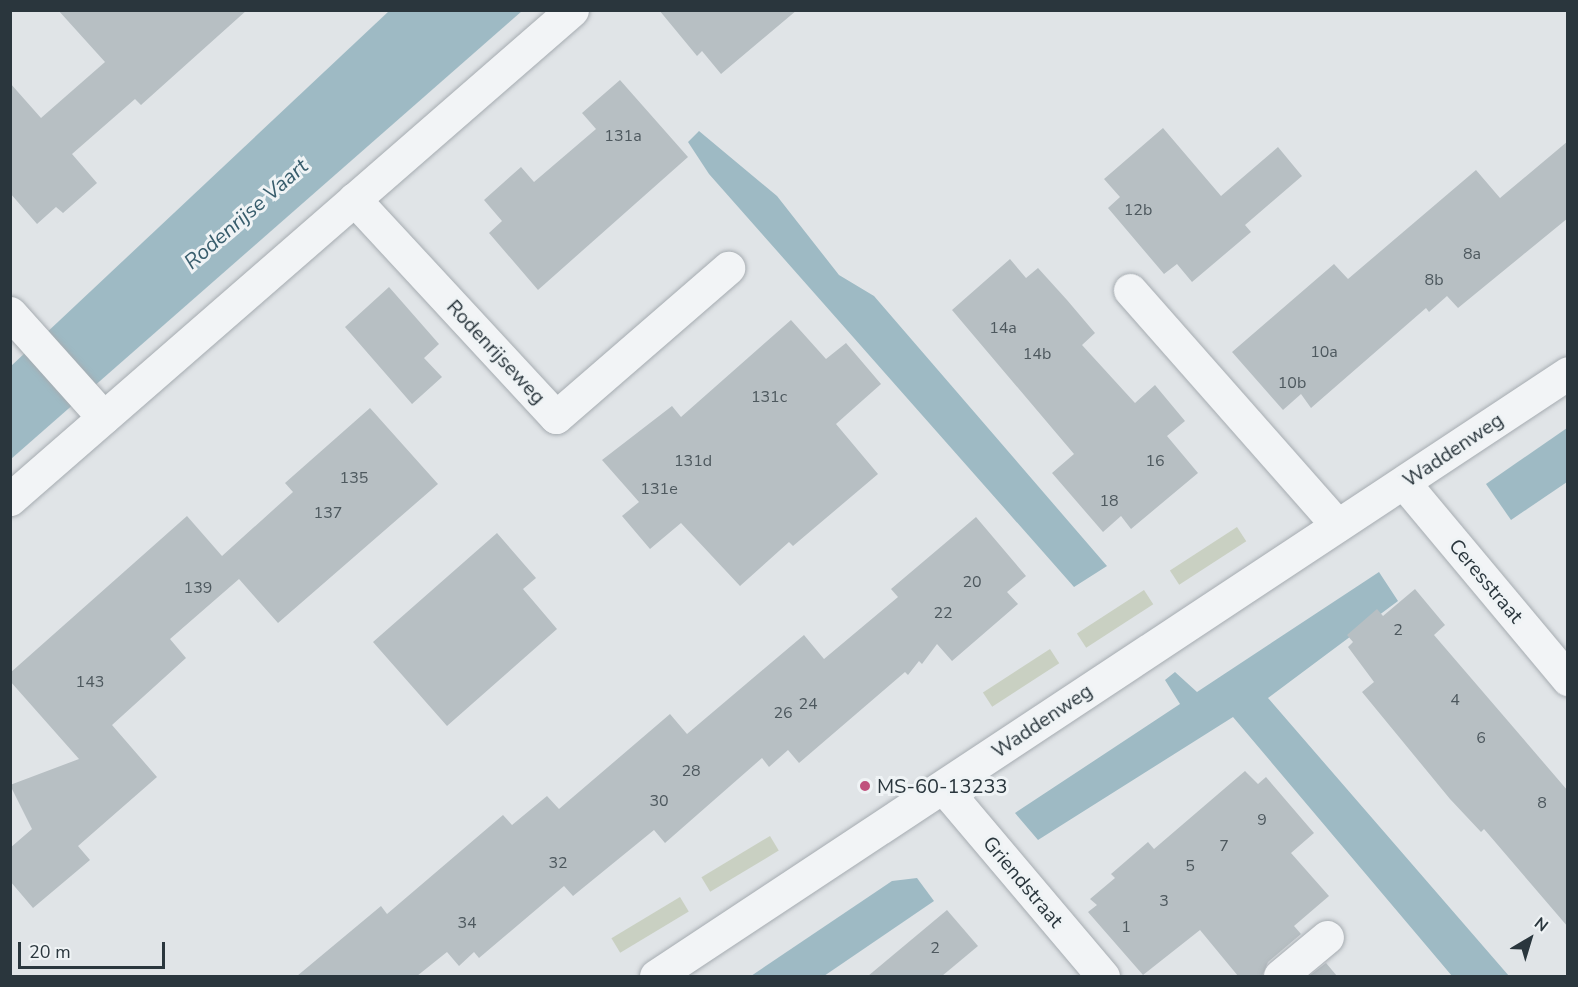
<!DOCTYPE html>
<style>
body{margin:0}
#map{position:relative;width:1578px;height:987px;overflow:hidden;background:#e0e4e7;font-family:"Nunito Sans",sans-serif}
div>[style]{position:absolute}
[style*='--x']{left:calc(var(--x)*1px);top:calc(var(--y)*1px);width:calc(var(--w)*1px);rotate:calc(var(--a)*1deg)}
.green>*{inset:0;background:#c9d0c2;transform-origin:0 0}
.water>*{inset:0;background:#9ebac4}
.building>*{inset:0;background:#b7bfc3}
.roads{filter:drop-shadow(0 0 2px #a6acb1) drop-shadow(0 0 2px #a6acb1)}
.street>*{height:33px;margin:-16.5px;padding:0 16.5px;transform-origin:16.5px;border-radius:16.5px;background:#f2f4f6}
.dots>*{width:16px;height:16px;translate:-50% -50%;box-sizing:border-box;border:3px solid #eff3f5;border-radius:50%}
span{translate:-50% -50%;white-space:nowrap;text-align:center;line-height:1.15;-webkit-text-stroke:6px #eff3f5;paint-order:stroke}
.number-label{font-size:16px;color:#4d585e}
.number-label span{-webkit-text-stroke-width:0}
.street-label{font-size:20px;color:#2a363d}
.poi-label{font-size:20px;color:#2a363d}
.left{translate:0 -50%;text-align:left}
.water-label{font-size:21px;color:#385d6c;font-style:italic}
.frame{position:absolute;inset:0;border:12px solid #2a363d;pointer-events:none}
.north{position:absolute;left:1500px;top:909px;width:60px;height:60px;-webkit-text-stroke:4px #eff3f5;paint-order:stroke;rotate:38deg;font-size:16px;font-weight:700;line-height:24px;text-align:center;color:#2a363d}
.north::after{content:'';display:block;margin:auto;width:21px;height:27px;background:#2a363d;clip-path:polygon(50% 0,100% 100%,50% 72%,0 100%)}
.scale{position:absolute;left:18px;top:942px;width:147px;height:27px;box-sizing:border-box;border:3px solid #2a363d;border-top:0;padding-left:8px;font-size:18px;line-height:21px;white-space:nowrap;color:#2a363d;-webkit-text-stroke:4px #eff3f5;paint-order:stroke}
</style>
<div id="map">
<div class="green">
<div style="left:1237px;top:527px;width:17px;height:80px;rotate:57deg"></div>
<div style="left:1144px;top:590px;width:17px;height:80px;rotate:57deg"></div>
<div style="left:1050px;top:649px;width:17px;height:80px;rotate:57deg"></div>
<div style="left:770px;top:836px;width:17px;height:80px;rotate:59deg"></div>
<div style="left:680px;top:897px;width:17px;height:80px;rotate:59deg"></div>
</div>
<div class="water">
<div style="clip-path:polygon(389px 11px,522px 11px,11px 459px,10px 367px)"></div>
<div style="clip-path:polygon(699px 131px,777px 196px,839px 275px,874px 296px,1107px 566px,1074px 587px,709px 174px,688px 142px)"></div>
<div style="clip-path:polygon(1567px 428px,1567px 482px,1511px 520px,1486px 484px)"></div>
<div style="clip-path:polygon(1379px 572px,1398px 601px,1268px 698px,1509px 976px,1452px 976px,1233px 717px,1038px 840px,1015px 813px,1180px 704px,1165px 680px,1175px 672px,1197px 692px)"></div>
<div style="clip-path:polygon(917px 878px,934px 901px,824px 976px,751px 976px,892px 881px)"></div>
</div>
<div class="building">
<div style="clip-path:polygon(58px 10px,247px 10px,141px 105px,135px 99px,72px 154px,97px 183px,63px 213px,56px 207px,37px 224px,10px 193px,10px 83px,41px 118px,105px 62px)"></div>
<div style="clip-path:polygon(659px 10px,797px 10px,721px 74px,702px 51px,697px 56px)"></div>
<div style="clip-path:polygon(620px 80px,688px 157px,538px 290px,489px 233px,502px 221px,484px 200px,521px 167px,534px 182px,596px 129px,582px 113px)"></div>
<div style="clip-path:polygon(1163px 128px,1221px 196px,1278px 147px,1302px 176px,1245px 225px,1251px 232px,1192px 282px,1177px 264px,1164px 274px,1108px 208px,1120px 197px,1104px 179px)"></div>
<div style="clip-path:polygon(1568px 141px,1568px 218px,1458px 308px,1447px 296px,1429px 312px,1426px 308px,1311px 408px,1301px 394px,1283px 410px,1232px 352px,1334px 264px,1348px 279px,1476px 170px,1500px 198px)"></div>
<div style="clip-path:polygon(1010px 259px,1026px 278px,1038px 268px,1067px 300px,1095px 333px,1082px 345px,1135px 403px,1155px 385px,1185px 421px,1167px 436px,1198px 473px,1131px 529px,1121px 516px,1103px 532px,1052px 473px,1074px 454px,952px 310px)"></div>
<div style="clip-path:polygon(389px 287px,439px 344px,424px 358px,442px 377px,412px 404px,345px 327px)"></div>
<div style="clip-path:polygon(791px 320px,826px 359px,846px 343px,881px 384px,836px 424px,878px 474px,793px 546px,789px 542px,740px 586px,681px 523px,650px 549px,622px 516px,639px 502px,602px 460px,672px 406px,681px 417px)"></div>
<div style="clip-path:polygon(370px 408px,438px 484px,278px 623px,239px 579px,170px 639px,186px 658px,112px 725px,157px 777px,78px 846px,90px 860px,33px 908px,10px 881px,10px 848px,32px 829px,10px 785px,79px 759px,10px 681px,10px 673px,187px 516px,222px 556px,293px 492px,285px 483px)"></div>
<div style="clip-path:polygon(976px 517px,1026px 576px,1007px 592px,1018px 604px,952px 661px,937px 644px,922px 664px,919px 661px,908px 675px,905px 672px,799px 763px,788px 750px,769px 767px,762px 758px,665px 843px,654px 830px,573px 896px,564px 886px,479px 958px,474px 952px,459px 966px,447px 952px,417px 976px,297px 976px,381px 906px,387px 914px,503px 815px,512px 825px,547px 796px,559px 809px,670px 714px,687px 734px,804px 635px,824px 659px,898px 597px,891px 589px)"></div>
<div style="clip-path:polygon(497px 533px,536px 578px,523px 589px,557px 629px,447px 726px,373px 642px)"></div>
<div style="clip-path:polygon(1415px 589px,1445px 625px,1434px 635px,1568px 791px,1568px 927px,1484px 829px,1481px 832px,1450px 799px,1362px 692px,1374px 682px,1348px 647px,1353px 642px,1347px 635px,1377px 609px,1383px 616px)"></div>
<div style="clip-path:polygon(1245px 771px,1258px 784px,1266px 777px,1314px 833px,1291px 853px,1329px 896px,1294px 926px,1301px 934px,1268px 962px,1262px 976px,1238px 976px,1200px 930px,1143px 975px,1088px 912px,1097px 905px,1090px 899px,1115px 878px,1111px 874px,1148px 842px,1154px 849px)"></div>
<div style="clip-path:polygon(947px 910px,978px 946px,942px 976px,868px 976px)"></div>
<div style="clip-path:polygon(1326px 963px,1337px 976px,1309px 976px)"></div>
</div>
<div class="roads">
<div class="street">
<div style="--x:354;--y:199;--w:297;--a:47.2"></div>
<div style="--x:556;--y:417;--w:228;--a:-40.9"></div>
<div style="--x:1130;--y:290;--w:313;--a:48.6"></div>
<div style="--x:10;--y:313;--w:140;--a:48.2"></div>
<div style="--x:1404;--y:483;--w:256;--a:50.1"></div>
<div style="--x:10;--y:499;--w:745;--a:-41.03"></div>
<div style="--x:943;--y:787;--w:248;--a:49.8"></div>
<div style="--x:656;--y:976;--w:1093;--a:-33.47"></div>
<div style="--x:1280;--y:976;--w:61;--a:-39.7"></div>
</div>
</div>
<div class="dots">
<div style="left:865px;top:786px;background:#c0517d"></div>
</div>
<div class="number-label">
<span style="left:623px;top:136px">131a</span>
<span style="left:1138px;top:210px">12b</span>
<span style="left:1472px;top:254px">8a</span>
<span style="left:1434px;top:280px">8b</span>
<span style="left:1003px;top:328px">14a</span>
<span style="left:1324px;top:352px">10a</span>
<span style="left:1037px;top:354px">14b</span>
<span style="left:1292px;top:383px">10b</span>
<span style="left:769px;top:397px">131c</span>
<span style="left:693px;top:461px">131d</span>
<span style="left:1155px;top:461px">16</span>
<span style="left:354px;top:478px">135</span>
<span style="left:659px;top:489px">131e</span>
<span style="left:1109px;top:501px">18</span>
<span style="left:328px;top:513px">137</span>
<span style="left:972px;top:582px">20</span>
<span style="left:198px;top:588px">139</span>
<span style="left:943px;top:613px">22</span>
<span style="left:1398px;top:630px">2</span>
<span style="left:90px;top:682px">143</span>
<span style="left:1455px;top:700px">4</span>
<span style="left:808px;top:704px">24</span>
<span style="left:783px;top:713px">26</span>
<span style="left:1481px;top:738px">6</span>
<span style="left:691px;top:771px">28</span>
<span style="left:659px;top:801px">30</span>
<span style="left:1542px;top:803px">8</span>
<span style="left:1262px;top:820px">9</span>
<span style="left:1224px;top:846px">7</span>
<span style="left:558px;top:863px">32</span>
<span style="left:1190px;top:866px">5</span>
<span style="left:1164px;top:901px">3</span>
<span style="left:467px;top:923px">34</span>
<span style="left:1126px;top:927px">1</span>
<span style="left:935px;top:948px">2</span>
</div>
<div class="street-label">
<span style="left:496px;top:352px;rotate:47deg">Rodenrijseweg</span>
<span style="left:1453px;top:450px;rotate:-34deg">Waddenweg</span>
<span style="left:1486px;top:581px;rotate:50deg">Ceresstraat</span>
<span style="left:1042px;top:721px;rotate:-34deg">Waddenweg</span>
<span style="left:1023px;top:882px;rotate:50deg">Griendstraat</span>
</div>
<div class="poi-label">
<span class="left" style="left:877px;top:786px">MS-60-13233</span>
</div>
<div class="water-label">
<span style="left:246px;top:214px;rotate:-41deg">Rodenrijse Vaart</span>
</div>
<div class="frame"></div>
<div class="north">N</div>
<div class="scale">20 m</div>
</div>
